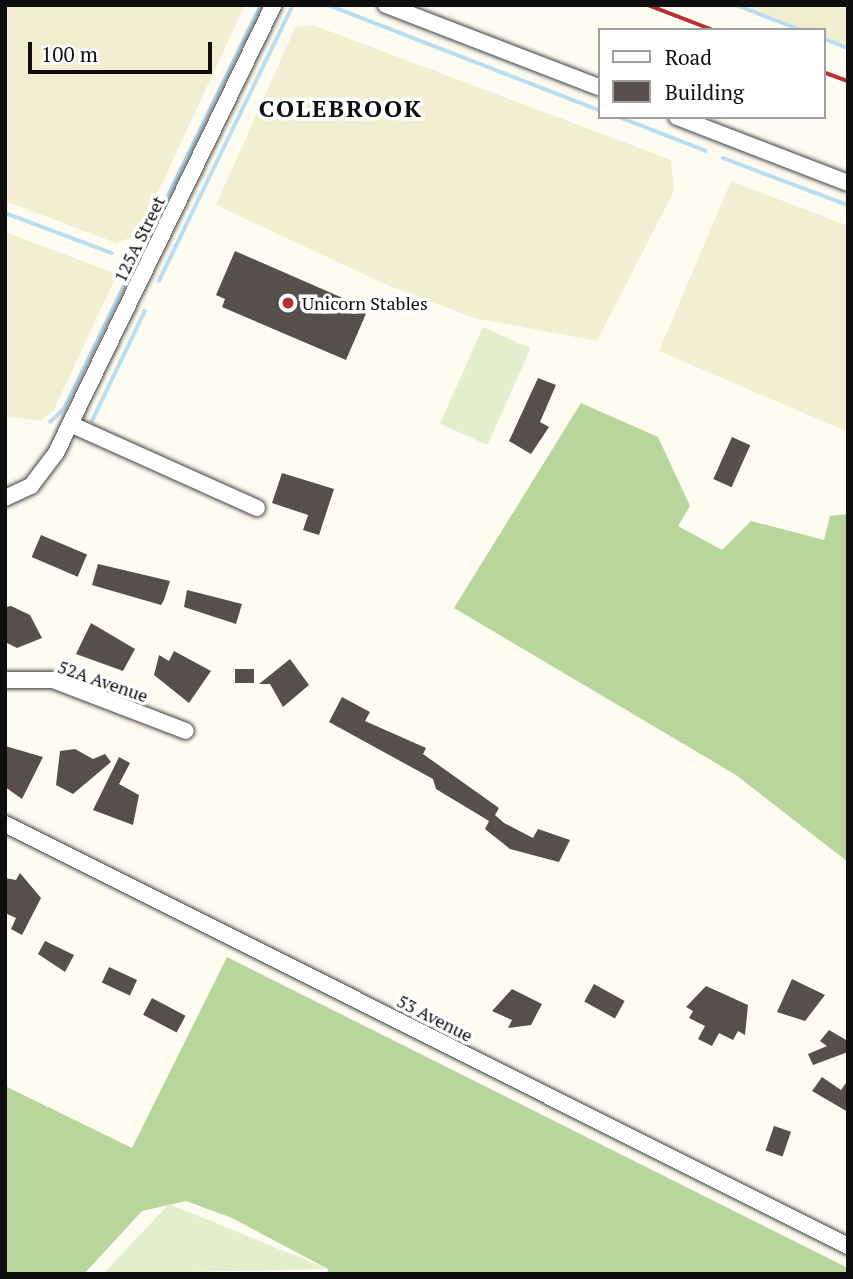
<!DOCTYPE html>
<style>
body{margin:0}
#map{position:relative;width:853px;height:1279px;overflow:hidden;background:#fefbf0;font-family:"PT Serif",serif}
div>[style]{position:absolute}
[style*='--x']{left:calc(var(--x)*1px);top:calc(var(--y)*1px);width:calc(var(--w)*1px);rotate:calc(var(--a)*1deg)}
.farmland>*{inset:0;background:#f2eed1}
.forest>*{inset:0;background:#b8d59c}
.pitch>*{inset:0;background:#e3eecd;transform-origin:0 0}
.stream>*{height:3.5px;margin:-1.75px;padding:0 1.75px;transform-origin:1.75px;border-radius:1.75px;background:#b8def1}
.building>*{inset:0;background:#564f4b;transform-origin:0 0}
.roads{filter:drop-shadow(0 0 2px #414141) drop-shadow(0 0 2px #414141)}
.minor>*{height:16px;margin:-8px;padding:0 8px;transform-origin:8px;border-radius:8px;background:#fff}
.rail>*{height:3.5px;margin:-1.75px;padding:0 1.75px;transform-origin:1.75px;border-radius:1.75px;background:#b3303a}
.dots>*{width:19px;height:19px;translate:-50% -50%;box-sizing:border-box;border:4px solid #fff;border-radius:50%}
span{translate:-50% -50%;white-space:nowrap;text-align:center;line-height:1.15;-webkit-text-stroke:7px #fff;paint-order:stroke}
.street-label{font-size:18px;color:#0e0e0e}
.poi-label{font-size:18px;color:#0e0e0e}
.left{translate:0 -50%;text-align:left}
.district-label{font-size:24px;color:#0e0e0e;font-weight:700;letter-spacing:2px}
.frame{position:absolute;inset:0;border:7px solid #0e0e0e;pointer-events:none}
.legend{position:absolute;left:598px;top:28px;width:228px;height:91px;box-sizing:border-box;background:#fff;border:2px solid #9f9f9f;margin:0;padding:9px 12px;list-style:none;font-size:21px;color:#0e0e0e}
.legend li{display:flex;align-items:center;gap:14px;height:35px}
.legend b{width:35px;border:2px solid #9f9f9f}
.scale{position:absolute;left:28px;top:42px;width:184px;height:32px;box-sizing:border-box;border:4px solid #0e0e0e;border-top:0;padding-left:9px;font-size:21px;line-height:24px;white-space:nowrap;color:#0e0e0e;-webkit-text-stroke:5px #fff;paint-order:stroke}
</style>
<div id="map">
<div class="farmland">
<div style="clip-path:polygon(5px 5px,245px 5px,138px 235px,116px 243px,5px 201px)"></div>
<div style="clip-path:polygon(736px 5px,848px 5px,848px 48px,823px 38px,823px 30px,801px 30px)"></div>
<div style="clip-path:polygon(313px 25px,671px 160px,674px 191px,597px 341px,474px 318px,385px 284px,216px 205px,295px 28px)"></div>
<div style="clip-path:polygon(731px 181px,848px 226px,848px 432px,659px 351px)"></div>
<div style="clip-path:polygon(5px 232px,117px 274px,54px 410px,41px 421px,5px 416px)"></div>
</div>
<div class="forest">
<div style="clip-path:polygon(581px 403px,658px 437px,690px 506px,678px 526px,722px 550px,751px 521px,824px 540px,830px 516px,848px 514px,848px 862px,736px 775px,454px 608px)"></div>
<div style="clip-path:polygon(227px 957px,848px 1268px,848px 1274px,327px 1274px,328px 1269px,232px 1218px,186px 1201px,142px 1211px,84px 1274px,5px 1274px,5px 1086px,132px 1148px)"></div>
</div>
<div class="pitch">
<div style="left:483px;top:327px;width:52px;height:106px;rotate:24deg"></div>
<div style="clip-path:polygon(169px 1204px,328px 1269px,103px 1274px)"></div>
</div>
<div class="stream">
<div style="--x:328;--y:5;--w:291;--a:21.2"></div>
<div style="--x:736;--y:5;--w:70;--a:21"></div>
<div style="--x:823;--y:38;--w:27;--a:22"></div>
<div style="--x:619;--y:117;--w:93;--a:21.3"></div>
<div style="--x:723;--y:158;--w:134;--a:20.6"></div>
<div style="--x:5;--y:213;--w:114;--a:20.5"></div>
<div style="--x:125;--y:258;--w:9;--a:27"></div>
<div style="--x:159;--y:281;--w:307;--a:-64.1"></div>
<div style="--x:92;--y:421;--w:122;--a:-64.3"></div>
<div style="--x:50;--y:422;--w:19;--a:-43"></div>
<div style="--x:64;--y:409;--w:449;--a:-64"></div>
</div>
<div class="building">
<div style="clip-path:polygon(235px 251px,368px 309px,346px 360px,222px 307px,225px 299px,216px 295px)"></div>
<div style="clip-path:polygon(538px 378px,556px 385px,540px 422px,549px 427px,531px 454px,509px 441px)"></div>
<div style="left:732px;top:437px;width:20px;height:46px;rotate:24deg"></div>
<div style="clip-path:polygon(282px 473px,334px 489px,319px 535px,303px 530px,308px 515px,272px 503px)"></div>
<div style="left:41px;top:535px;width:50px;height:24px;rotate:23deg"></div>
<div style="clip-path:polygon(98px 564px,170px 581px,164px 600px,161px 605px,92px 585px)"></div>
<div style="clip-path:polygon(187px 590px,242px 604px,236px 624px,184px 607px)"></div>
<div style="clip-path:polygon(11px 606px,30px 615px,42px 638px,17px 648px,5px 642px,5px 607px)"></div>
<div style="clip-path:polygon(91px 623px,135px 649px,123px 671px,76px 654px)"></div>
<div style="clip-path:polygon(174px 651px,211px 671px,189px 703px,154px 675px,159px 655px,169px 661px)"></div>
<div style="clip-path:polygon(290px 659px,309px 685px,283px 707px,270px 684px,259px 684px)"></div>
<div style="left:235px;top:669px;width:19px;height:14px"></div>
<div style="clip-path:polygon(342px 697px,370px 712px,365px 721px,426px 748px,423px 754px,499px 808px,495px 815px,504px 823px,533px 838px,538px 829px,570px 840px,559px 862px,510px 849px,485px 829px,489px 821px,436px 789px,433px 779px,329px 722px)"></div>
<div style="clip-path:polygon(5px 746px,43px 757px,22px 799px,5px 787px)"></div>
<div style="clip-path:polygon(75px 749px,93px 759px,105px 754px,111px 762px,73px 794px,56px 785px,60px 751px)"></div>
<div style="clip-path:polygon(119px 757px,130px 763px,119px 784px,139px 795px,133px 825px,93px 810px)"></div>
<div style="clip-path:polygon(20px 873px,41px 898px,22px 935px,11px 929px,16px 918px,5px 913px,5px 878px,16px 880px)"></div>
<div style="clip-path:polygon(45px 941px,74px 955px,65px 972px,38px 954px)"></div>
<div style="left:109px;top:967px;width:31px;height:17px;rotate:25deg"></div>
<div style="clip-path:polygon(792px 979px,825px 995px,805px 1021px,777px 1012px)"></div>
<div style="left:594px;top:984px;width:35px;height:20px;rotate:29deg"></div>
<div style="clip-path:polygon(706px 986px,748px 1005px,745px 1035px,738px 1031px,733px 1040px,719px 1033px,712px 1046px,698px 1039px,705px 1026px,689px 1018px,693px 1011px,686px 1007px)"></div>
<div style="clip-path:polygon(512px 989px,542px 1004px,531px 1025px,508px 1028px,512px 1020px,492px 1011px)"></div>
<div style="left:152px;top:998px;width:38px;height:19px;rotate:28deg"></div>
<div style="clip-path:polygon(829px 1030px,848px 1041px,848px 1052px,813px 1065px,808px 1054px,827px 1046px,820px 1041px)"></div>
<div style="clip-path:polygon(822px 1077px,841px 1090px,848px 1080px,848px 1112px,812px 1091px)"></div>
<div style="left:774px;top:1126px;width:18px;height:26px;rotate:19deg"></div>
</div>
<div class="roads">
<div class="minor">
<div style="--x:386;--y:5;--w:228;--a:21.1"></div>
<div style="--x:677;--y:117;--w:183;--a:21.1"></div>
<div style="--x:70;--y:424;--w:205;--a:24.2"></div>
<div style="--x:5;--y:498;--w:29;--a:-25"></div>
<div style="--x:31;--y:486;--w:41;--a:-52.9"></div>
<div style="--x:56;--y:453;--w:498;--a:-64.1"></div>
<div style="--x:5;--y:680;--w:48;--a:0"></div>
<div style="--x:53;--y:680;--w:142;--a:21"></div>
<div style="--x:5;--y:824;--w:943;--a:26.59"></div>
</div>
</div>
<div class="rail">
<div style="--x:648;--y:5;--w:70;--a:21"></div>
<div style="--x:823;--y:72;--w:27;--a:20"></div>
</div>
<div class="dots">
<div style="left:288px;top:303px;background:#b3303a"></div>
</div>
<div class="street-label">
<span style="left:139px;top:239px;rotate:-64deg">125A Street</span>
<span style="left:103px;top:681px;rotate:19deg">52A Avenue</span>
<span style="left:435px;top:1018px;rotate:27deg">53 Avenue</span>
</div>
<div class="poi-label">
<span class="left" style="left:302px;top:303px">Unicorn Stables</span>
</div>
<div class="district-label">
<span style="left:341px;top:109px">COLEBROOK</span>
</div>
<div class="frame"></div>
<ul class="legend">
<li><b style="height:9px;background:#fff"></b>Road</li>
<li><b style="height:19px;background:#564f4b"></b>Building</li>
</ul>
<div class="scale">100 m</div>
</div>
